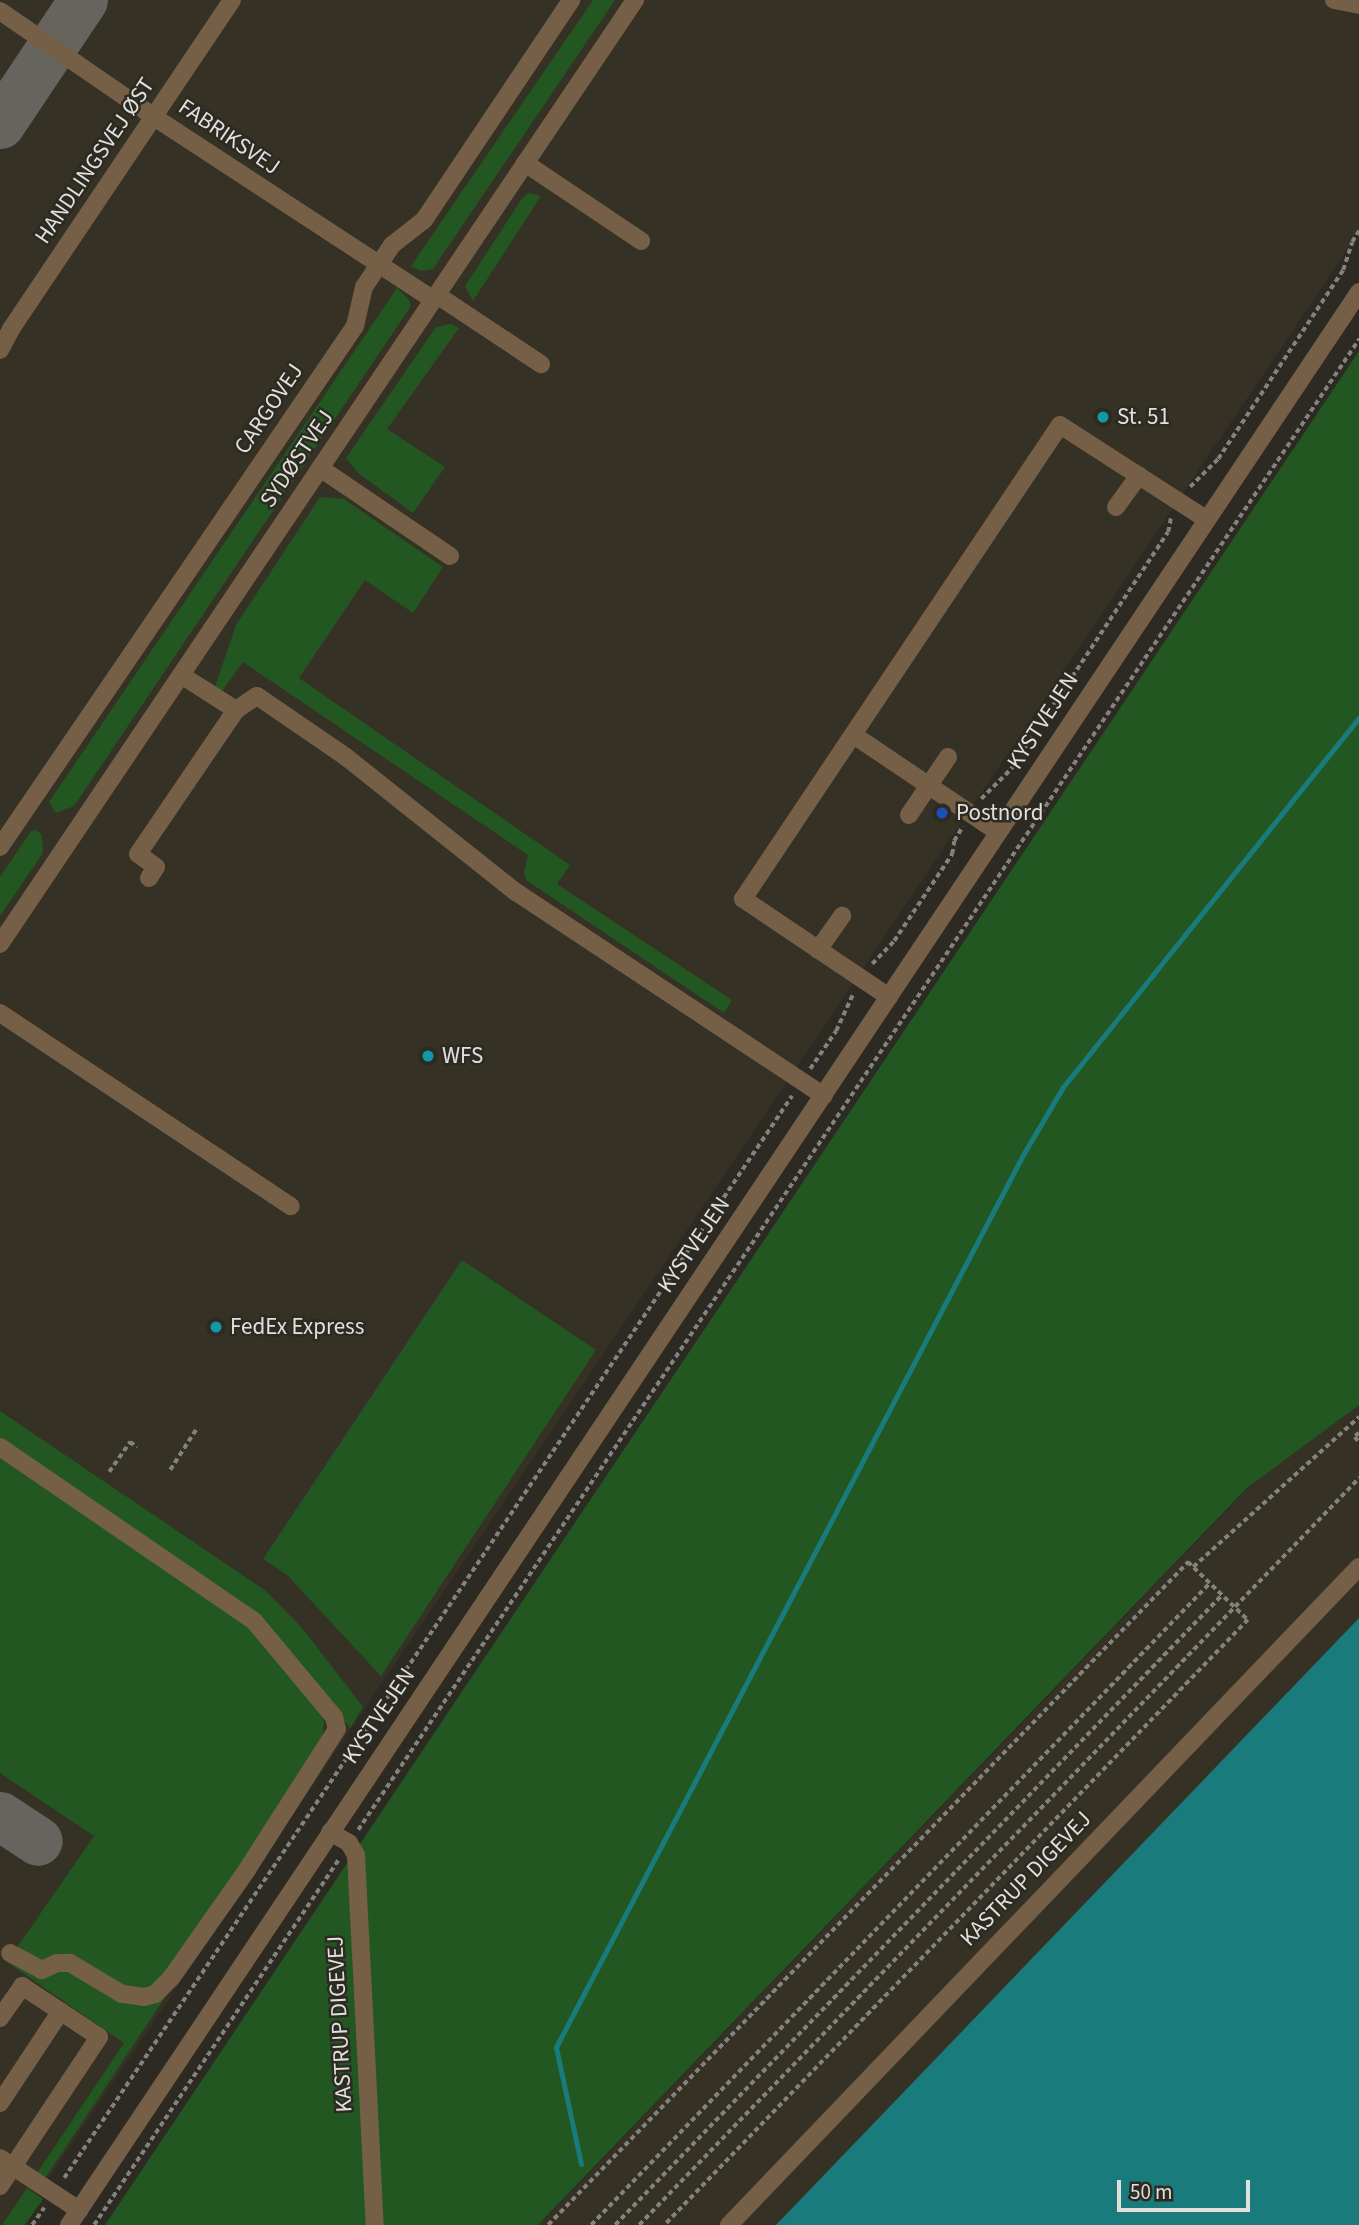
<!DOCTYPE html>
<meta charset="utf-8">
<style>
body{margin:0}
#map{position:relative;width:1359px;height:2225px;overflow:hidden;background:#2c2a23;font-family:"Source Sans 3",sans-serif}
div>[style]{position:absolute}
[style*='--x']{left:calc(var(--x)*1px);top:calc(var(--y)*1px);width:calc(var(--w)*1px);rotate:calc(var(--a)*1deg)}
.built>*{inset:0;background:#353124}
.green>*{inset:0;background:#225721}
.water>*{inset:0;background:#197b7c}
.stream>*{height:5px;margin:-2.5px;padding:0 2.5px;transform-origin:2.5px;border-radius:2.5px;background:#197b7c}
.taxiway>*{height:49px;margin:-24.5px;padding:0 24.5px;transform-origin:24.5px;border-radius:24.5px;background:#66645e}
.path>*{height:3.5px;margin-top:-1.75px;transform-origin:0;background:repeating-linear-gradient(90deg,#83827c 0 5px,transparent 0 8.5px)}
.minor>*{height:18px;margin:-9px;padding:0 9px;transform-origin:9px;border-radius:9px;background:#755f46}
.dots>*{width:19px;height:19px;translate:-50% -50%;box-sizing:border-box;border:4px solid #2c2a23;border-radius:50%}
span{translate:-50% -50%;white-space:nowrap;text-align:center;line-height:1.15;-webkit-text-stroke:5px #2c2a23;paint-order:stroke}
.street-label{font-size:23px;color:#e1e0db}
.poi-label{font-size:23px;color:#e1e0db}
.left{translate:0 -50%;text-align:left}
.scale{position:absolute;left:1117px;top:2180px;width:133px;height:32px;box-sizing:border-box;border:4px solid #e1e0db;border-top:0;padding-left:9px;font-size:21px;line-height:24px;white-space:nowrap;color:#e1e0db;-webkit-text-stroke:5px #2c2a23;paint-order:stroke}
</style>
<div id="map">
<div class="built">
<div style="clip-path:polygon(0 0,1359px 0,1359px 232px,17px 2225px,0 2225px)"></div>
<div style="clip-path:polygon(1359px 1331px,1359px 1621px,777px 2225px,539px 2225px,1309px 1425px)"></div>
</div>
<div class="green">
<div style="clip-path:polygon(593px 0,615px 0,433px 269px,421px 271px,411px 266px)"></div>
<div style="clip-path:polygon(529px 193px,541px 196px,473px 301px,465px 286px,523px 197px)"></div>
<div style="clip-path:polygon(397px 288px,409px 300px,411px 306px,74px 806px,56px 813px,49px 802px)"></div>
<div style="clip-path:polygon(451px 324px,459px 328px,387px 429px,445px 467px,413px 513px,358px 473px,346px 458px,436px 327px)"></div>
<div style="clip-path:polygon(1359px 351px,1359px 1405px,1247px 1488px,538px 2225px,105px 2225px)"></div>
<div style="clip-path:polygon(320px 497px,344px 499px,443px 567px,413px 613px,365px 580px,299px 678px,570px 865px,557px 884px,732px 1000px,724px 1013px,526px 880px,524px 873px,528px 855px,243px 662px,220px 694px,214px 690px,236px 625px)"></div>
<div style="clip-path:polygon(36px 830px,42px 835px,43px 853px,0 916px,0 877px,31px 831px)"></div>
<div style="clip-path:polygon(462px 1260px,596px 1350px,381px 1676px,287px 1575px,263px 1559px)"></div>
<div style="clip-path:polygon(0 1411px,266px 1591px,303px 1629px,363px 1707px,350px 1728px,256px 1614px,0 1442px)"></div>
<div style="clip-path:polygon(0 1455px,250px 1627px,324px 1719px,322px 1746px,162px 1982px,138px 1993px,42px 1961px,16px 1949px,94px 1836px,0 1773px)"></div>
<div style="clip-path:polygon(9px 1958px,55px 1972px,66px 1969px,121px 1999px,174px 1984px,46px 2177px,37px 2173px,124px 2043px,7px 1962px)"></div>
<div style="clip-path:polygon(27px 2188px,43px 2199px,25px 2225px,2px 2225px)"></div>
</div>
<div class="water">
<div style="clip-path:polygon(1359px 1618px,1359px 2225px,776px 2225px)"></div>
</div>
<div class="stream">
<div style="--x:581;--y:2164;--w:120;--a:-102.1"></div>
<div style="--x:556;--y:2047;--w:1009;--a:-62.37"></div>
<div style="--x:1024;--y:1153;--w:77;--a:-59.4"></div>
<div style="--x:1063;--y:1087;--w:473;--a:-51.3"></div>
</div>
<div class="taxiway">
<div style="--x:0;--y:124;--w:149;--a:-56.2"></div>
<div style="--x:0;--y:1816;--w:45;--a:33.3"></div>
</div>
<div class="path">
<div style="--x:1190;--y:487;--w:40;--a:-45"></div>
<div style="--x:1218;--y:459;--w:227;--a:-56.5"></div>
<div style="--x:1343;--y:270;--w:29;--a:-72"></div>
<div style="--x:1352;--y:242;--w:13;--a:-58"></div>
<div style="--x:981;--y:799;--w:42;--a:-45"></div>
<div style="--x:1011;--y:769;--w:284;--a:-56.5"></div>
<div style="--x:1168;--y:532;--w:15;--a:-79"></div>
<div style="--x:872;--y:964;--w:32;--a:-46"></div>
<div style="--x:894;--y:941;--w:105;--a:-56.3"></div>
<div style="--x:952;--y:854;--w:13;--a:-81"></div>
<div style="--x:954;--y:841;--w:17;--a:-59"></div>
<div style="--x:810;--y:1069;--w:46;--a:-55.6"></div>
<div style="--x:836;--y:1031;--w:41;--a:-65.3"></div>
<div style="--x:1359;--y:1433;--w:6;--a:135"></div>
<div style="--x:1355;--y:1437;--w:6;--a:51"></div>
<div style="--x:170;--y:1470;--w:50;--a:-57.3"></div>
<div style="--x:109;--y:1472;--w:37;--a:-55"></div>
<div style="--x:130;--y:1442;--w:9;--a:36"></div>
<div style="--x:1193;--y:1567;--w:224;--a:-42.1"></div>
<div style="--x:358;--y:1830;--w:1796;--a:-56.12"></div>
<div style="--x:64;--y:2178;--w:1304;--a:-56.07"></div>
<div style="--x:32;--y:2225;--w:21;--a:-55"></div>
<div style="--x:94;--y:2225;--w:439;--a:-56.2"></div>
<div style="--x:548;--y:2225;--w:922;--a:-46.01"></div>
<div style="--x:1188;--y:1562;--w:83;--a:44"></div>
<div style="--x:1248;--y:1620;--w:840;--a:133.94"></div>
<div style="--x:591;--y:2225;--w:890;--a:-46.05"></div>
<div style="--x:615;--y:2225;--w:875;--a:-46.07"></div>
<div style="--x:639;--y:2225;--w:1038;--a:-46.05"></div>
</div>
<div class="minor">
<div style="--x:1334;--y:0;--w:25;--a:11"></div>
<div style="--x:0;--y:11;--w:187;--a:34.5"></div>
<div style="--x:154;--y:117;--w:334;--a:33.2"></div>
<div style="--x:525;--y:163;--w:140;--a:33.9"></div>
<div style="--x:437;--y:295;--w:125;--a:33.6"></div>
<div style="--x:0;--y:350;--w:24;--a:-62"></div>
<div style="--x:11;--y:329;--w:396;--a:-56.1"></div>
<div style="--x:320;--y:468;--w:157;--a:34.1"></div>
<div style="--x:1116;--y:507;--w:39;--a:-54"></div>
<div style="--x:181;--y:675;--w:65;--a:32.5"></div>
<div style="--x:236;--y:710;--w:25;--a:-34"></div>
<div style="--x:257;--y:696;--w:108;--a:34.4"></div>
<div style="--x:346;--y:757;--w:217;--a:38.5"></div>
<div style="--x:516;--y:892;--w:369;--a:33.5"></div>
<div style="--x:855;--y:736;--w:172;--a:33.9"></div>
<div style="--x:909;--y:815;--w:70;--a:-56.1"></div>
<div style="--x:0;--y:847;--w:630;--a:-55.73"></div>
<div style="--x:355;--y:326;--w:40;--a:-77"></div>
<div style="--x:364;--y:287;--w:50;--a:-56.3"></div>
<div style="--x:392;--y:245;--w:41;--a:-38"></div>
<div style="--x:424;--y:220;--w:265;--a:-56.2"></div>
<div style="--x:149;--y:878;--w:13;--a:-58"></div>
<div style="--x:156;--y:867;--w:22;--a:-144"></div>
<div style="--x:138;--y:854;--w:174;--a:-55.8"></div>
<div style="--x:0;--y:944;--w:1138;--a:-56.07"></div>
<div style="--x:818;--y:950;--w:42;--a:-54.8"></div>
<div style="--x:889;--y:997;--w:176;--a:-146.1"></div>
<div style="--x:743;--y:899;--w:570;--a:-56.23"></div>
<div style="--x:1060;--y:425;--w:174;--a:32.8"></div>
<div style="--x:0;--y:1013;--w:349;--a:33.6"></div>
<div style="--x:0;--y:1447;--w:308;--a:34.4"></div>
<div style="--x:254;--y:1621;--w:125;--a:50.2"></div>
<div style="--x:334;--y:1717;--w:12;--a:76"></div>
<div style="--x:337;--y:1729;--w:167;--a:122.6"></div>
<div style="--x:247;--y:1870;--w:132;--a:125.1"></div>
<div style="--x:171;--y:1978;--w:23;--a:135"></div>
<div style="--x:155;--y:1994;--w:11;--a:165"></div>
<div style="--x:144;--y:1997;--w:22;--a:-172"></div>
<div style="--x:122;--y:1994;--w:61;--a:-149.2"></div>
<div style="--x:70;--y:1963;--w:13;--a:180"></div>
<div style="--x:57;--y:1963;--w:17;--a:155"></div>
<div style="--x:42;--y:1970;--w:36;--a:-152"></div>
<div style="--x:330;--y:1832;--w:22;--a:30"></div>
<div style="--x:349;--y:1843;--w:14;--a:60"></div>
<div style="--x:356;--y:1855;--w:370;--a:87.1"></div>
<div style="--x:0;--y:2018;--w:39;--a:-55"></div>
<div style="--x:22;--y:1986;--w:92;--a:33.5"></div>
<div style="--x:99;--y:2037;--w:179;--a:123.6"></div>
<div style="--x:0;--y:2103;--w:110;--a:-56.5"></div>
<div style="--x:0;--y:2158;--w:95;--a:33.4"></div>
<div style="--x:69;--y:2225;--w:2324;--a:-56.28"></div>
<div style="--x:729;--y:2225;--w:911;--a:-46.25"></div>
</div>
<div class="dots">
<div style="left:1103px;top:417px;background:#0f9aa8"></div>
<div style="left:942px;top:813px;background:#1a4fb4"></div>
<div style="left:428px;top:1056px;background:#0f9aa8"></div>
<div style="left:216px;top:1327px;background:#0f9aa8"></div>
</div>
<div class="street-label">
<span style="left:229px;top:137px;rotate:34deg">FABRIKSVEJ</span>
<span style="left:95px;top:161px;rotate:-56deg">HANDLINGSVEJ ØST</span>
<span style="left:269px;top:409px;rotate:-56deg">CARGOVEJ</span>
<span style="left:297px;top:459px;rotate:-56deg">SYDØSTVEJ</span>
<span style="left:1043px;top:721px;rotate:-57deg">KYSTVEJEN</span>
<span style="left:694px;top:1245px;rotate:-56deg">KYSTVEJEN</span>
<span style="left:379px;top:1716px;rotate:-56deg">KYSTVEJEN</span>
<span style="left:1026px;top:1879px;rotate:-46deg">KASTRUP DIGEVEJ</span>
<span style="left:340px;top:2024px;rotate:-93deg">KASTRUP DIGEVEJ</span>
</div>
<div class="poi-label">
<span class="left" style="left:1117px;top:417px">St. 51</span>
<span class="left" style="left:956px;top:813px">Postnord</span>
<span class="left" style="left:442px;top:1056px">WFS</span>
<span class="left" style="left:230px;top:1327px">FedEx Express</span>
</div>
<div class="scale">50 m</div>
</div>
